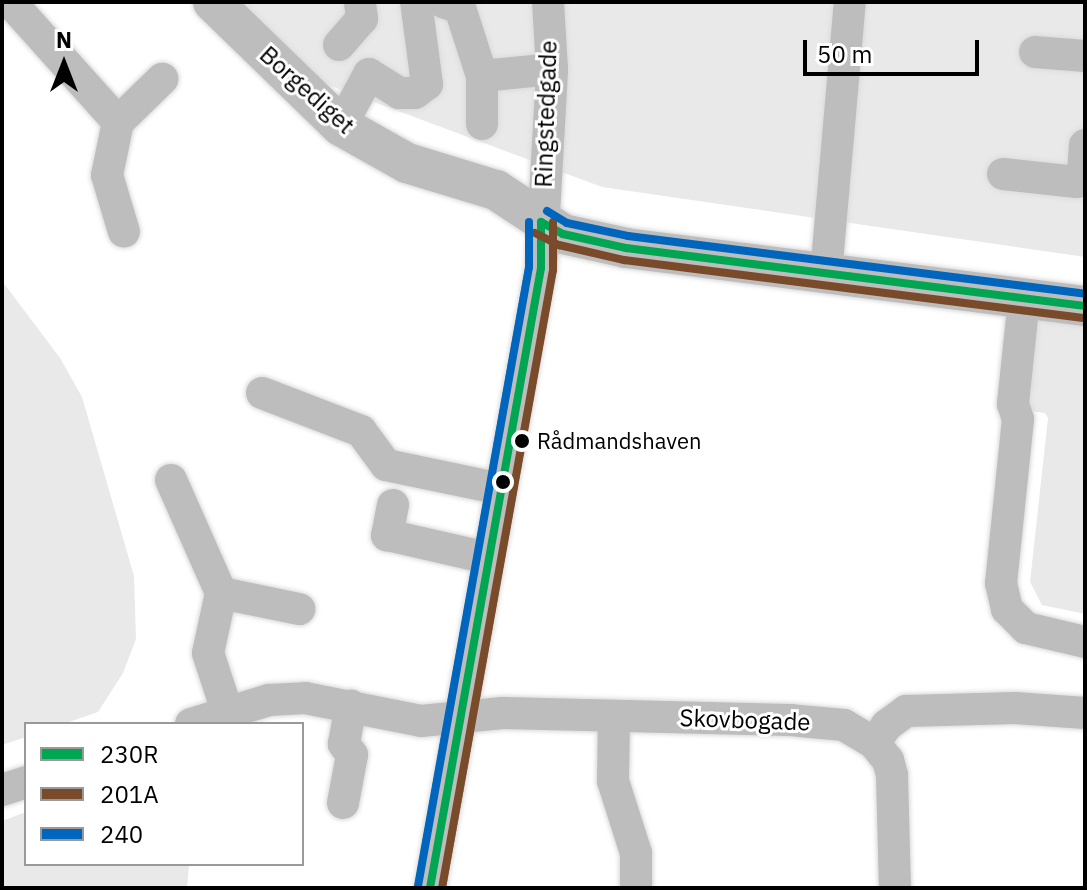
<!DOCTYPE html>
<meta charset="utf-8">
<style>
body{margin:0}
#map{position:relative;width:1087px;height:890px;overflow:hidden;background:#fff;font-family:"IBM Plex Sans",sans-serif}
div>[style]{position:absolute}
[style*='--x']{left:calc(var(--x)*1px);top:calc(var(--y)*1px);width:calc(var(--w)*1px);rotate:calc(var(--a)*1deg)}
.green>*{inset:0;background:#e9e9e9}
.roads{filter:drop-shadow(0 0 2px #dbdbdb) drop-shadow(0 0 2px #dbdbdb)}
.minor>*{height:32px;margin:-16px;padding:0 16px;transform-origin:16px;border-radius:16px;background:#bdbdbd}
.major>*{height:40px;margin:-20px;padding:0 20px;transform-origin:20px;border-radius:20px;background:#bdbdbd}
.bus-1>*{height:8px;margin:-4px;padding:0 4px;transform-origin:4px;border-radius:4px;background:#00a651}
.bus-2>*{height:8px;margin:-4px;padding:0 4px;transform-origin:4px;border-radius:4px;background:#7a4b2a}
.bus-3>*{height:8px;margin:-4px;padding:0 4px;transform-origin:4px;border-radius:4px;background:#0065bd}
.dots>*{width:22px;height:22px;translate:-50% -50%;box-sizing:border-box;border:4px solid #fff;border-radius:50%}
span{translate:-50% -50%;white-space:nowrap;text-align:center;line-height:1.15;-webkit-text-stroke:6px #fff;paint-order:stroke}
.bus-label{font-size:22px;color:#000}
.left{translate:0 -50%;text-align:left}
.street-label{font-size:24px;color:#000}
.frame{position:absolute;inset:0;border:4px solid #000;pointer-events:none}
.legend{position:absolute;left:24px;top:722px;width:280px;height:144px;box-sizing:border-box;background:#fff;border:2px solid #999;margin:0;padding:10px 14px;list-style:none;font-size:24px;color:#000}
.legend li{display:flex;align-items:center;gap:16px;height:40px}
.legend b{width:40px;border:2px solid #999}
.north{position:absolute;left:24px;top:24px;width:80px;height:80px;-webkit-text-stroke:6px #fff;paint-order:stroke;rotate:0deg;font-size:22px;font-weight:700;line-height:32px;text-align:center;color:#000}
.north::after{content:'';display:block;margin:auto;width:28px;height:36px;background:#000;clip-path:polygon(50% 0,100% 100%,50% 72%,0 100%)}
.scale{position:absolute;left:803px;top:40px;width:176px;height:36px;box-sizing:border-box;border:4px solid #000;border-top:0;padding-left:10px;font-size:24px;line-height:28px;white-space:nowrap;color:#000;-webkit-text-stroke:6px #fff;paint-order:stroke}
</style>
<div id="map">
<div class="green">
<div style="clip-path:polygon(241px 2px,1085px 2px,1085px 257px,602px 187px,307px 77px)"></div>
<div style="clip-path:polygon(2px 281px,60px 358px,82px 397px,134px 576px,136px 639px,123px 673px,98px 712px,63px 724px,26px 724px,26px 737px,2px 745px)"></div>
<div style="clip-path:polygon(1033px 319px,1085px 324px,1085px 614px,1042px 605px,1030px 582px,1048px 418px,1045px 413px,1023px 410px)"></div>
<div style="clip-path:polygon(26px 812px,26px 864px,189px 864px,187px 888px,2px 888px,2px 821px)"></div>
</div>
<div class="roads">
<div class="minor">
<div style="--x:443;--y:2;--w:18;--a:19"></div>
<div style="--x:460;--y:8;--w:71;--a:72.1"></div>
<div style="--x:482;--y:76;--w:70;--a:-5.7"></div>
<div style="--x:14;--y:6;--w:156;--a:48.1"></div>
<div style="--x:118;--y:122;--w:54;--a:101.7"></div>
<div style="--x:107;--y:175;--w:59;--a:73.4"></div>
<div style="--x:339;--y:45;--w:35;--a:-49"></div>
<div style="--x:362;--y:19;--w:17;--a:-97"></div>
<div style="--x:1035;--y:52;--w:50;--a:4.6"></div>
<div style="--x:482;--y:76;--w:48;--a:90"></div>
<div style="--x:118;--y:122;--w:62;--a:-44.3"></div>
<div style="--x:341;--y:126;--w:59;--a:-61.7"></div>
<div style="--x:369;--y:74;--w:36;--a:32"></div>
<div style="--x:399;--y:93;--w:16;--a:0"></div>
<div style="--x:415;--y:93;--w:15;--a:-37"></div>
<div style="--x:427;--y:84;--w:83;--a:-97.6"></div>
<div style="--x:1003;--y:174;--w:74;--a:6.2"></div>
<div style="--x:1077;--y:182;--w:11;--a:-56"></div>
<div style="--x:1083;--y:173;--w:28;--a:-86"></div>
<div style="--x:826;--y:274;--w:273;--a:-85"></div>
<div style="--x:1024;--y:299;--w:106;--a:96"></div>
<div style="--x:1013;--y:404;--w:16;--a:72"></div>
<div style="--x:1018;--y:419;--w:165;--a:95.9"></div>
<div style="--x:1001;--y:583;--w:27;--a:77"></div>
<div style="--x:1007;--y:609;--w:27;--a:45"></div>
<div style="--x:1026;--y:628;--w:61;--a:13.3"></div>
<div style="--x:262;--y:393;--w:106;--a:21"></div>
<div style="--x:361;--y:431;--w:42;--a:53.7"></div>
<div style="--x:386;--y:465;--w:117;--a:11.8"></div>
<div style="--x:171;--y:480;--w:124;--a:66.1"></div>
<div style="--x:221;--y:593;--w:61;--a:102.2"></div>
<div style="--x:208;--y:653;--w:61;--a:71.9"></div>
<div style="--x:393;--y:505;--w:31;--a:101"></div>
<div style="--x:387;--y:535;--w:104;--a:12.8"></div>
<div style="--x:221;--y:593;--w:80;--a:11.6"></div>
<div style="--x:614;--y:717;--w:64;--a:90.9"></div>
<div style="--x:613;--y:781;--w:76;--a:72.3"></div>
<div style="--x:636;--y:853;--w:35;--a:90"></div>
<div style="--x:191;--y:724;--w:82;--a:-17.1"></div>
<div style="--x:269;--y:700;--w:36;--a:-3"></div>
<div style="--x:305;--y:698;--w:118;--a:11.2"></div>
<div style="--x:421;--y:721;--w:82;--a:-5.6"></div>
<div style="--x:503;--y:713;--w:287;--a:1.4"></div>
<div style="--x:790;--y:720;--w:54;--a:5.3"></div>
<div style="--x:844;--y:725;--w:35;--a:31"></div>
<div style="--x:874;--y:743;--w:22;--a:51"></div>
<div style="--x:888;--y:760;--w:16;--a:75"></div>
<div style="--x:892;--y:775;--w:113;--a:88.5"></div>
<div style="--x:874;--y:743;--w:22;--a:-54"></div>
<div style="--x:887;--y:725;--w:24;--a:-36"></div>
<div style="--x:906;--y:711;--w:109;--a:-1.6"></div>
<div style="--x:1015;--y:708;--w:70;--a:4.1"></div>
<div style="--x:2;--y:790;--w:25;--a:-18"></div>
<div style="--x:343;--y:803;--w:49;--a:-79.4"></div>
<div style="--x:352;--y:755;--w:14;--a:-126"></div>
<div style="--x:344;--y:744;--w:39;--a:-80"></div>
<div style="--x:430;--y:888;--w:630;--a:-79.85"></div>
<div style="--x:541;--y:268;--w:199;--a:-86.8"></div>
<div style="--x:552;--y:69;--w:67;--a:-93.4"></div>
</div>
<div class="major">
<div style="--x:213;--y:2;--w:178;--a:44.1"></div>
<div style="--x:341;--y:126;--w:76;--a:29.3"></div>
<div style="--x:407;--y:163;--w:93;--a:16.9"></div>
<div style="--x:496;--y:190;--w:80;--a:33.3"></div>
<div style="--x:563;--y:234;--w:65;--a:12.5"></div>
<div style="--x:626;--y:248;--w:463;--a:7.2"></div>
</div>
</div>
<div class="bus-1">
<div style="--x:541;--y:222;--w:25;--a:29"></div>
<div style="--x:563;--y:234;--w:65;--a:12.5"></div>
<div style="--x:626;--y:248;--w:463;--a:7.2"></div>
<div style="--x:430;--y:888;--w:630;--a:-79.85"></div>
<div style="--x:541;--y:268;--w:46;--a:-90"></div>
</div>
<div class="bus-2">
<div style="--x:535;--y:233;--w:27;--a:27"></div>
<div style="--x:559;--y:245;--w:67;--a:13"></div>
<div style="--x:624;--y:260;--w:463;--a:7.2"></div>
<div style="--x:442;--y:888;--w:628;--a:-79.82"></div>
<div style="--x:553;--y:270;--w:48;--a:-90"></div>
</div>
<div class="bus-3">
<div style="--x:547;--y:211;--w:23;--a:31"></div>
<div style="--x:567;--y:223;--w:62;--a:12"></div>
<div style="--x:628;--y:236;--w:461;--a:7.2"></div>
<div style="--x:418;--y:886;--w:629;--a:-79.83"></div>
<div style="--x:529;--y:267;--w:45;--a:-90"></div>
</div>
<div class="dots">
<div style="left:522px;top:441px;background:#000"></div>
<div style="left:503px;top:482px;background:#000"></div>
</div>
<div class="bus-label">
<span class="left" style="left:537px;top:441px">Rådmandshaven</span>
</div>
<div class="street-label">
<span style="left:307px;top:90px;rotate:42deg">Borgediget</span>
<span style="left:546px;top:114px;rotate:-88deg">Ringstedgade</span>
<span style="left:745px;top:720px;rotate:2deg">Skovbogade</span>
</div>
<div class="frame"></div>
<ul class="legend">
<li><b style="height:10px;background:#00a651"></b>230R</li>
<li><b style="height:10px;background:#7a4b2a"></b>201A</li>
<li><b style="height:10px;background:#0065bd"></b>240</li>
</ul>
<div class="north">N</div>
<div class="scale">50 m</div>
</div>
